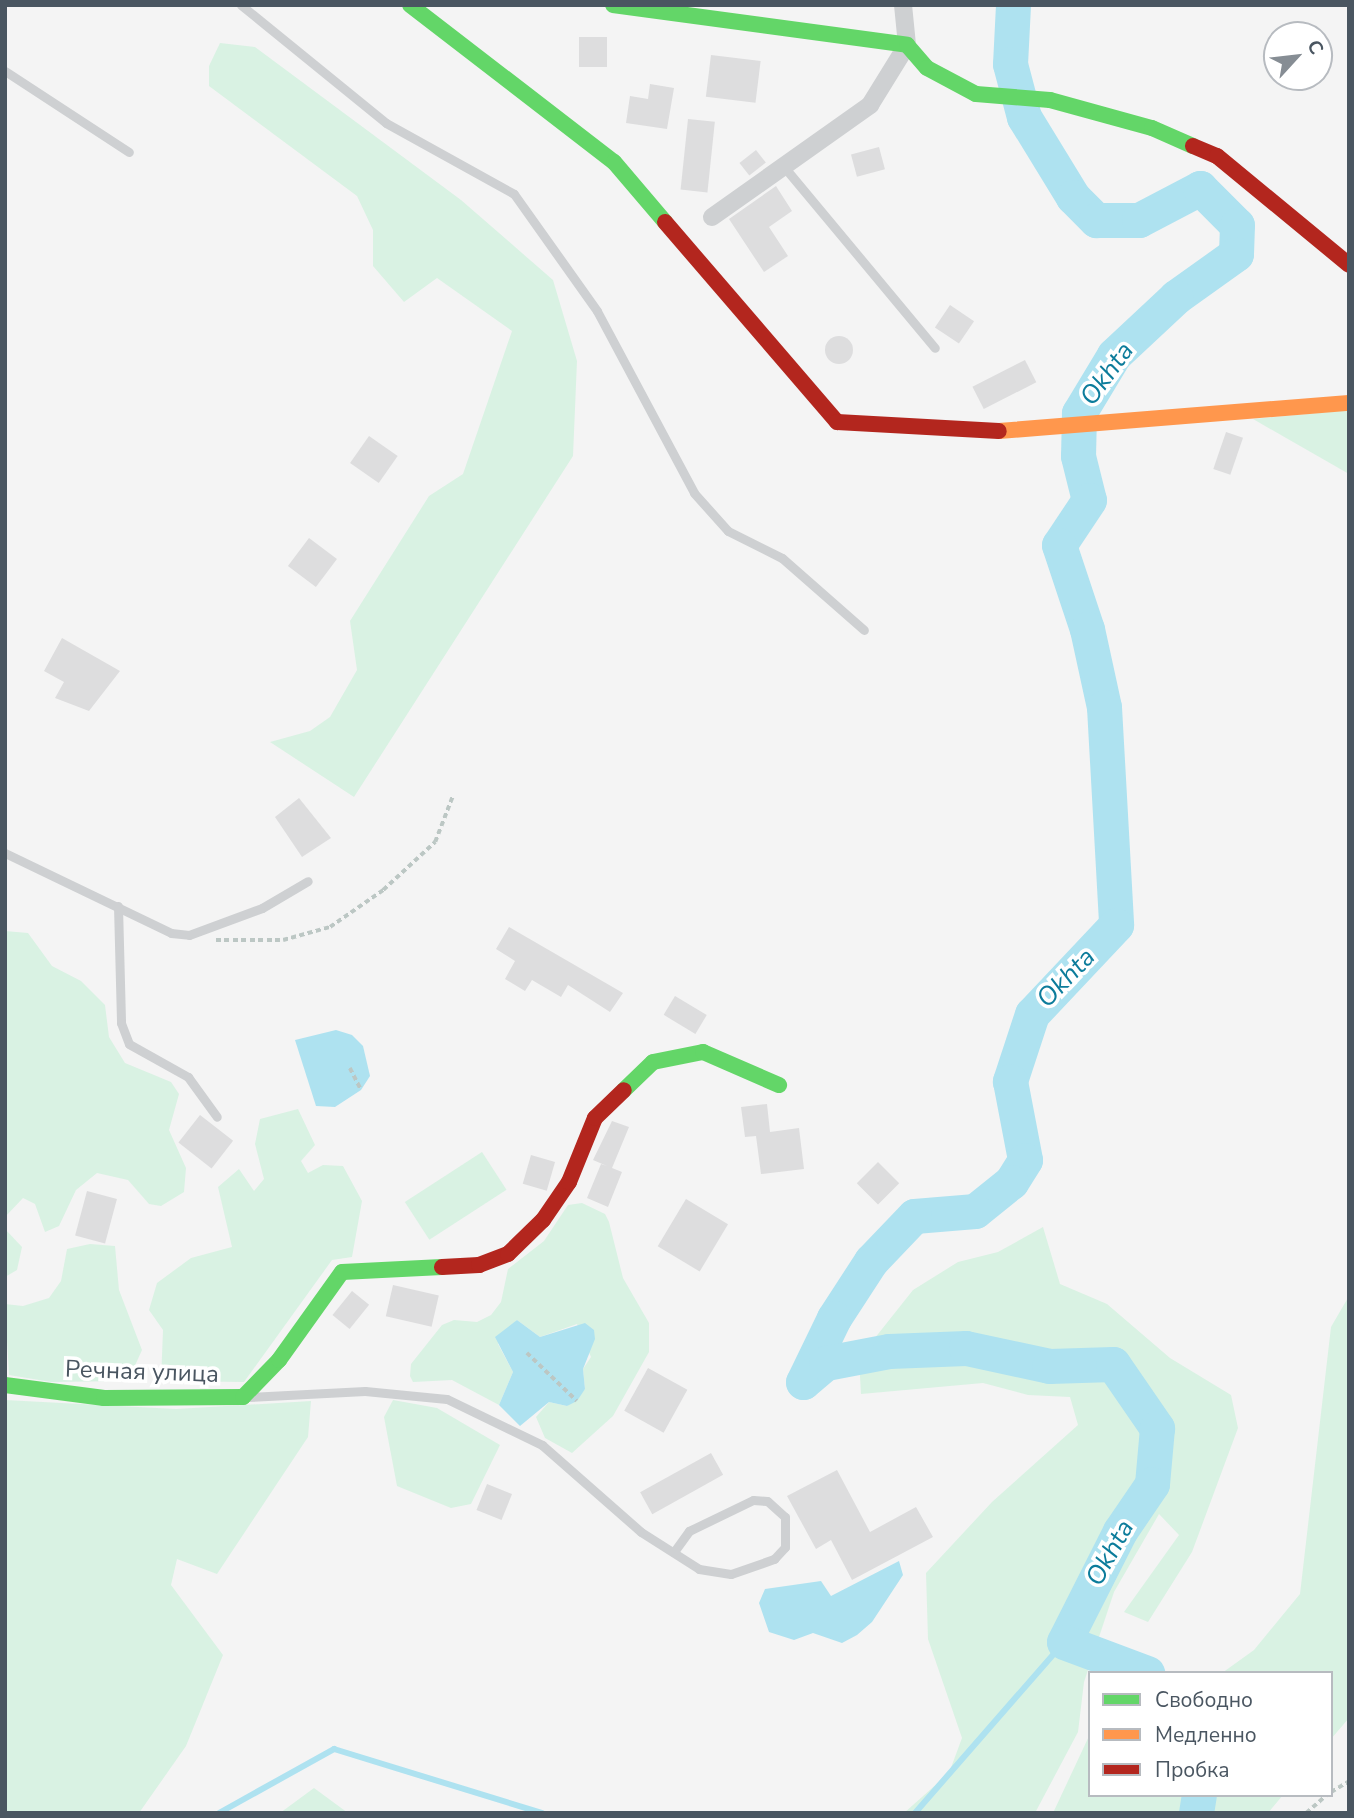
<!DOCTYPE html>
<meta charset="utf-8">
<style>
body{margin:0}
#map{position:relative;width:1354px;height:1818px;overflow:hidden;background:#f4f4f4;font-family:"Nunito Sans",sans-serif}
div>[style]{position:absolute}
[style*='--x']{left:calc(var(--x)*1px);top:calc(var(--y)*1px);width:calc(var(--w)*1px);rotate:calc(var(--a)*1deg)}
.green>*{inset:0;background:#d9f2e3;transform-origin:0 0}
.water>*{inset:0;background:#aee2f0}
.stream>*{height:6px;margin:-3px;padding:0 3px;transform-origin:3px;border-radius:3px;background:#aee2f0}
.river>*{height:35px;margin:-17.5px;padding:0 17.5px;transform-origin:17.5px;border-radius:17.5px;background:#aee2f0}
.building>*{inset:0;background:#ddddde;transform-origin:0 0}
.round{border-radius:50%}
.path>*{height:3.5px;margin-top:-1.75px;transform-origin:0;background:repeating-linear-gradient(90deg,#bcc7c4 0 5px,transparent 0 8.5px)}
.lane>*{height:9px;margin:-4.5px;padding:0 4.5px;transform-origin:4.5px;border-radius:4.5px;background:#ced0d2}
.street>*{height:18px;margin:-9px;padding:0 9px;transform-origin:9px;border-radius:9px;background:#ced0d2}
.fast>*{height:16px;margin:-8px;padding:0 8px;transform-origin:8px;border-radius:8px;background:#63d668}
.slow>*{height:16px;margin:-8px;padding:0 8px;transform-origin:8px;border-radius:8px;background:#ff974d}
.jam>*{height:16px;margin:-8px;padding:0 8px;transform-origin:8px;border-radius:8px;background:#b3261e}
span{translate:-50% -50%;white-space:nowrap;text-align:center;line-height:1.15;-webkit-text-stroke:7px #fff;paint-order:stroke}
.street-label{font-size:24px;color:#4a5661}
.water-label{font-size:26px;color:#0c7c9b;font-style:italic}
.frame{position:absolute;inset:0;border:7px solid #4a5661;pointer-events:none}
.legend{position:absolute;left:1088px;top:1671px;width:245px;height:126px;box-sizing:border-box;background:#fff;border:2px solid #b7bbc0;margin:0;padding:9px 12px;list-style:none;font-size:21px;color:#4a5661}
.legend li{display:flex;align-items:center;gap:14px;height:35px}
.legend b{width:35px;border:2px solid #b7bbc0}
.north{position:absolute;left:1263px;top:21px;width:70px;height:70px;box-sizing:border-box;background:#fff;border:2px solid #b7bbc0;border-radius:50%;rotate:63deg;font-size:19px;font-weight:700;line-height:28px;text-align:center;color:#4a5661}
.north::after{content:'';display:block;margin:auto;width:24px;height:32px;background:#868d94;clip-path:polygon(50% 0,100% 100%,50% 72%,0 100%)}
</style>
<div id="map">
<div class="green">
<div style="clip-path:polygon(220px 43px,255px 47px,461px 200px,553px 280px,577px 361px,573px 456px,354px 797px,270px 742px,310px 731px,330px 717px,357px 670px,350px 621px,429px 496px,463px 474px,512px 331px,437px 278px,404px 302px,373px 266px,373px 230px,357px 196px,209px 86px,209px 66px)"></div>
<div style="clip-path:polygon(1349px 410px,1349px 474px,1253px 419px)"></div>
<div style="clip-path:polygon(5px 931px,28px 933px,52px 966px,81px 981px,105px 1005px,109px 1037px,125px 1063px,171px 1082px,179px 1094px,169px 1130px,186px 1168px,184px 1192px,161px 1206px,149px 1204px,128px 1180px,97px 1173px,76px 1190px,59px 1226px,45px 1232px,35px 1204px,23px 1198px,5px 1217px)"></div>
<div style="clip-path:polygon(298px 1109px,315px 1145px,301px 1161px,308px 1173px,323px 1165px,343px 1166px,362px 1201px,352px 1257px,332px 1260px,244px 1382px,161px 1381px,163px 1330px,149px 1310px,157px 1283px,191px 1258px,232px 1247px,218px 1187px,239px 1169px,254px 1191px,264px 1179px,255px 1144px,260px 1119px)"></div>
<div style="left:482px;top:1152px;width:45px;height:92px;rotate:57deg"></div>
<div style="clip-path:polygon(582px 1203px,605px 1214px,609px 1222px,623px 1278px,649px 1323px,649px 1352px,613px 1416px,572px 1453px,545px 1438px,536px 1417px,549px 1402px,567px 1406px,585px 1389px,583px 1369px,591px 1357px,577px 1324px,540px 1337px,517px 1320px,498px 1344px,513px 1372px,499px 1405px,452px 1380px,413px 1382px,410px 1376px,411px 1364px,442px 1325px,454px 1320px,477px 1322px,491px 1315px,501px 1302px,508px 1269px,544px 1241px,568px 1205px)"></div>
<div style="clip-path:polygon(1043px 1227px,1060px 1284px,1107px 1304px,1170px 1358px,1231px 1395px,1238px 1428px,1192px 1552px,1148px 1622px,1124px 1612px,1179px 1535px,1159px 1514px,1114px 1592px,1084px 1682px,1078px 1732px,1035px 1813px,904px 1813px,949px 1773px,962px 1738px,928px 1639px,926px 1573px,992px 1502px,1078px 1425px,1070px 1397px,1028px 1395px,983px 1383px,861px 1394px,859px 1358px,913px 1290px,958px 1262px,998px 1252px)"></div>
<div style="clip-path:polygon(5px 1229px,22px 1247px,17px 1270px,5px 1277px)"></div>
<div style="clip-path:polygon(90px 1244px,115px 1246px,119px 1290px,142px 1350px,128px 1381px,51px 1382px,9px 1375px,5px 1304px,23px 1306px,49px 1298px,61px 1281px,67px 1249px)"></div>
<div style="clip-path:polygon(1349px 1296px,1349px 1718px,1331px 1739px,1331px 1673px,1222px 1673px,1254px 1650px,1300px 1594px,1331px 1327px)"></div>
<div style="clip-path:polygon(5px 1400px,176px 1409px,311px 1401px,308px 1437px,217px 1574px,177px 1559px,171px 1585px,223px 1655px,186px 1746px,139px 1813px,5px 1813px)"></div>
<div style="clip-path:polygon(393px 1400px,437px 1408px,500px 1445px,471px 1504px,451px 1508px,397px 1486px,384px 1417px)"></div>
<div style="clip-path:polygon(1090px 1734px,1090px 1795px,1283px 1795px,1268px 1813px,1053px 1813px)"></div>
<div style="clip-path:polygon(314px 1788px,348px 1813px,280px 1813px)"></div>
</div>
<div class="water">
<div style="clip-path:polygon(336px 1030px,352px 1035px,363px 1046px,370px 1076px,361px 1090px,335px 1107px,316px 1106px,295px 1040px)"></div>
<div style="clip-path:polygon(517px 1320px,540px 1337px,585px 1323px,594px 1330px,595px 1339px,583px 1369px,585px 1389px,577px 1401px,567px 1406px,549px 1402px,520px 1426px,499px 1405px,513px 1372px,495px 1337px)"></div>
<div style="clip-path:polygon(899px 1561px,903px 1575px,872px 1622px,857px 1635px,842px 1643px,813px 1633px,794px 1640px,769px 1632px,759px 1603px,765px 1589px,821px 1581px,831px 1596px)"></div>
</div>
<div class="stream">
<div style="--x:219;--y:1813;--w:132;--a:-29.1"></div>
<div style="--x:334;--y:1749;--w:218;--a:17.1"></div>
<div style="--x:915;--y:1813;--w:227;--a:-48.9"></div>
</div>
<div class="river">
<div style="--x:1013;--y:5;--w:59;--a:92.9"></div>
<div style="--x:1010;--y:64;--w:55;--a:75.2"></div>
<div style="--x:1024;--y:117;--w:94;--a:58.5"></div>
<div style="--x:1073;--y:197;--w:33;--a:45"></div>
<div style="--x:1096;--y:220;--w:43;--a:0"></div>
<div style="--x:1139;--y:220;--w:69;--a:-27.7"></div>
<div style="--x:1200;--y:188;--w:52;--a:45"></div>
<div style="--x:1237;--y:225;--w:29;--a:92"></div>
<div style="--x:1236;--y:254;--w:74;--a:144.4"></div>
<div style="--x:1176;--y:297;--w:85;--a:136.9"></div>
<div style="--x:1114;--y:355;--w:68;--a:121.1"></div>
<div style="--x:1079;--y:413;--w:43;--a:91.3"></div>
<div style="--x:1078;--y:456;--w:45;--a:76"></div>
<div style="--x:1089;--y:500;--w:54;--a:123.7"></div>
<div style="--x:1059;--y:545;--w:89;--a:71.6"></div>
<div style="--x:1087;--y:629;--w:80;--a:77.7"></div>
<div style="--x:1104;--y:707;--w:218;--a:86.8"></div>
<div style="--x:1116;--y:925;--w:122;--a:133.3"></div>
<div style="--x:1032;--y:1014;--w:71;--a:108.2"></div>
<div style="--x:1010;--y:1081;--w:80;--a:79.2"></div>
<div style="--x:1025;--y:1160;--w:26;--a:122"></div>
<div style="--x:1011;--y:1182;--w:46;--a:141.1"></div>
<div style="--x:975;--y:1211;--w:61;--a:175.3"></div>
<div style="--x:914;--y:1216;--w:62;--a:133.7"></div>
<div style="--x:871;--y:1261;--w:68;--a:123"></div>
<div style="--x:834;--y:1318;--w:71;--a:115.8"></div>
<div style="--x:803;--y:1382;--w:30;--a:-40"></div>
<div style="--x:826;--y:1363;--w:64;--a:-10.8"></div>
<div style="--x:889;--y:1351;--w:77;--a:-2.2"></div>
<div style="--x:966;--y:1348;--w:85;--a:12.2"></div>
<div style="--x:1049;--y:1366;--w:64;--a:-1.8"></div>
<div style="--x:1113;--y:1364;--w:78;--a:55.5"></div>
<div style="--x:1157;--y:1428;--w:56;--a:95.1"></div>
<div style="--x:1152;--y:1484;--w:57;--a:124.2"></div>
<div style="--x:1120;--y:1531;--w:124;--a:116.8"></div>
<div style="--x:1064;--y:1642;--w:89;--a:20.5"></div>
<div style="--x:1196;--y:1813;--w:18;--a:-81"></div>
</div>
<div class="building">
<div style="left:579px;top:37px;width:28px;height:30px"></div>
<div style="left:711px;top:55px;width:50px;height:42px;rotate:7deg"></div>
<div style="clip-path:polygon(650px 84px,674px 88px,667px 129px,626px 123px,630px 96px,648px 99px)"></div>
<div style="left:688px;top:119px;width:27px;height:71px;rotate:6deg"></div>
<div style="left:879px;top:147px;width:23px;height:29px;rotate:75deg"></div>
<div style="left:756px;top:150px;width:16px;height:21px;rotate:52deg"></div>
<div style="clip-path:polygon(776px 186px,792px 211px,769px 227px,788px 256px,764px 272px,729px 219px)"></div>
<div style="left:950px;top:305px;width:29px;height:27px;rotate:34deg"></div>
<div class="round" style="left:825px;top:336px;width:28px;height:28px"></div>
<div style="left:1025px;top:360px;width:25px;height:59px;rotate:63deg"></div>
<div style="left:1226px;top:432px;width:18px;height:39px;rotate:19deg"></div>
<div style="left:369px;top:436px;width:35px;height:33px;rotate:35deg"></div>
<div style="left:309px;top:538px;width:35px;height:35px;rotate:37deg"></div>
<div style="clip-path:polygon(62px 638px,120px 671px,89px 711px,55px 698px,64px 682px,44px 671px)"></div>
<div style="clip-path:polygon(299px 798px,331px 838px,302px 857px,275px 817px)"></div>
<div style="clip-path:polygon(509px 927px,623px 993px,610px 1012px,568px 985px,561px 997px,532px 980px,525px 991px,505px 979px,515px 961px,496px 949px)"></div>
<div style="left:675px;top:996px;width:37px;height:22px;rotate:31deg"></div>
<div style="clip-path:polygon(767px 1104px,770px 1132px,799px 1128px,804px 1169px,761px 1174px,756px 1136px,745px 1137px,741px 1107px)"></div>
<div style="left:200px;top:1115px;width:42px;height:35px;rotate:38deg"></div>
<div style="clip-path:polygon(612px 1121px,629px 1127px,612px 1168px,622px 1172px,608px 1207px,587px 1198px,601px 1164px,607px 1166px,593px 1160px)"></div>
<div style="left:531px;top:1155px;width:25px;height:30px;rotate:16deg"></div>
<div style="left:878px;top:1162px;width:30px;height:30px;rotate:45deg"></div>
<div style="left:87px;top:1191px;width:31px;height:46px;rotate:15deg"></div>
<div style="left:686px;top:1199px;width:49px;height:55px;rotate:31deg"></div>
<div style="left:393px;top:1285px;width:47px;height:32px;rotate:13deg"></div>
<div style="left:352px;top:1291px;width:22px;height:31px;rotate:39deg"></div>
<div style="left:648px;top:1368px;width:45px;height:49px;rotate:29deg"></div>
<div style="left:711px;top:1453px;width:25px;height:81px;rotate:61deg"></div>
<div style="clip-path:polygon(837px 1470px,870px 1532px,916px 1507px,933px 1537px,852px 1580px,831px 1540px,816px 1549px,787px 1496px)"></div>
<div style="left:487px;top:1484px;width:27px;height:28px;rotate:22deg"></div>
</div>
<div class="path">
<div style="--x:216;--y:940;--w:67;--a:0"></div>
<div style="--x:283;--y:940;--w:49;--a:-15.5"></div>
<div style="--x:330;--y:927;--w:65;--a:-34.9"></div>
<div style="--x:383;--y:890;--w:71;--a:-42.7"></div>
<div style="--x:435;--y:842;--w:50;--a:-69"></div>
<div style="--x:350;--y:1068;--w:25;--a:63"></div>
<div style="--x:527;--y:1353;--w:69;--a:43.8"></div>
<div style="--x:1331;--y:1792;--w:21;--a:-31"></div>
<div style="--x:1306;--y:1813;--w:28;--a:-41"></div>
</div>
<div class="lane">
<div style="--x:241;--y:5;--w:187;--a:39.1"></div>
<div style="--x:386;--y:123;--w:146;--a:29"></div>
<div style="--x:514;--y:194;--w:143;--a:54.6"></div>
<div style="--x:597;--y:311;--w:206;--a:61.9"></div>
<div style="--x:694;--y:493;--w:51;--a:48.2"></div>
<div style="--x:728;--y:531;--w:60;--a:26.6"></div>
<div style="--x:782;--y:558;--w:109;--a:41.3"></div>
<div style="--x:5;--y:71;--w:148;--a:33.2"></div>
<div style="--x:785;--y:168;--w:234;--a:50.2"></div>
<div style="--x:5;--y:853;--w:184;--a:25.7"></div>
<div style="--x:171;--y:933;--w:18;--a:6"></div>
<div style="--x:189;--y:935;--w:78;--a:-20.3"></div>
<div style="--x:262;--y:908;--w:53;--a:-30.4"></div>
<div style="--x:118;--y:906;--w:117;--a:88.5"></div>
<div style="--x:121;--y:1023;--w:22;--a:69"></div>
<div style="--x:129;--y:1044;--w:68;--a:29.2"></div>
<div style="--x:188;--y:1077;--w:49;--a:54.1"></div>
<div style="--x:248;--y:1397;--w:117;--a:-2.9"></div>
<div style="--x:365;--y:1391;--w:82;--a:5.6"></div>
<div style="--x:447;--y:1399;--w:106;--a:25.8"></div>
<div style="--x:542;--y:1445;--w:132;--a:41.3"></div>
<div style="--x:641;--y:1532;--w:69;--a:32.5"></div>
<div style="--x:699;--y:1569;--w:32;--a:9"></div>
<div style="--x:731;--y:1574;--w:46;--a:-19.2"></div>
<div style="--x:774;--y:1559;--w:16;--a:-47"></div>
<div style="--x:785;--y:1547;--w:30;--a:-90"></div>
<div style="--x:785;--y:1517;--w:24;--a:-138"></div>
<div style="--x:767;--y:1501;--w:14;--a:-176"></div>
<div style="--x:753;--y:1500;--w:71;--a:154.2"></div>
<div style="--x:689;--y:1531;--w:26;--a:126"></div>
</div>
<div class="street">
<div style="--x:712;--y:217;--w:194;--a:-35.3"></div>
<div style="--x:870;--y:105;--w:70;--a:-58.3"></div>
<div style="--x:907;--y:45;--w:40;--a:-95.7"></div>
</div>
<div class="fast">
<div style="--x:410;--y:5;--w:257;--a:37.6"></div>
<div style="--x:614;--y:162;--w:79;--a:49.6"></div>
<div style="--x:613;--y:5;--w:297;--a:7.7"></div>
<div style="--x:907;--y:45;--w:30;--a:49"></div>
<div style="--x:927;--y:68;--w:55;--a:28"></div>
<div style="--x:976;--y:94;--w:74;--a:4.6"></div>
<div style="--x:1050;--y:100;--w:106;--a:15.4"></div>
<div style="--x:1152;--y:128;--w:45;--a:23.7"></div>
<div style="--x:624;--y:1090;--w:40;--a:-44"></div>
<div style="--x:653;--y:1062;--w:51;--a:-11.3"></div>
<div style="--x:703;--y:1052;--w:83;--a:23.5"></div>
<div style="--x:5;--y:1385;--w:100;--a:7.5"></div>
<div style="--x:104;--y:1398;--w:139;--a:-0.4"></div>
<div style="--x:243;--y:1397;--w:52;--a:-45.8"></div>
<div style="--x:279;--y:1360;--w:108;--a:-54.4"></div>
<div style="--x:342;--y:1272;--w:100;--a:-2.9"></div>
</div>
<div class="slow">
<div style="--x:999;--y:431;--w:351;--a:-4.6"></div>
</div>
<div class="jam">
<div style="--x:1193;--y:146;--w:26;--a:23"></div>
<div style="--x:1217;--y:156;--w:171;--a:39.5"></div>
<div style="--x:665;--y:222;--w:264;--a:49.3"></div>
<div style="--x:837;--y:422;--w:162;--a:3.2"></div>
<div style="--x:442;--y:1267;--w:37;--a:-3"></div>
<div style="--x:479;--y:1265;--w:31;--a:-21"></div>
<div style="--x:508;--y:1254;--w:49;--a:-44.2"></div>
<div style="--x:543;--y:1220;--w:46;--a:-55.6"></div>
<div style="--x:569;--y:1182;--w:69;--a:-67.9"></div>
<div style="--x:595;--y:1118;--w:40;--a:-44"></div>
</div>
<div class="street-label">
<span style="left:142px;top:1372px;rotate:2deg">Речная улица</span>
</div>
<div class="water-label">
<span style="left:1107px;top:374px;rotate:-54deg">Okhta</span>
<span style="left:1066px;top:978px;rotate:-46deg">Okhta</span>
<span style="left:1110px;top:1553px;rotate:-61deg">Okhta</span>
</div>
<div class="frame"></div>
<ul class="legend">
<li><b style="height:9px;background:#63d668"></b>Свободно</li>
<li><b style="height:9px;background:#ff974d"></b>Медленно</li>
<li><b style="height:9px;background:#b3261e"></b>Пробка</li>
</ul>
<div class="north">С</div>
</div>
